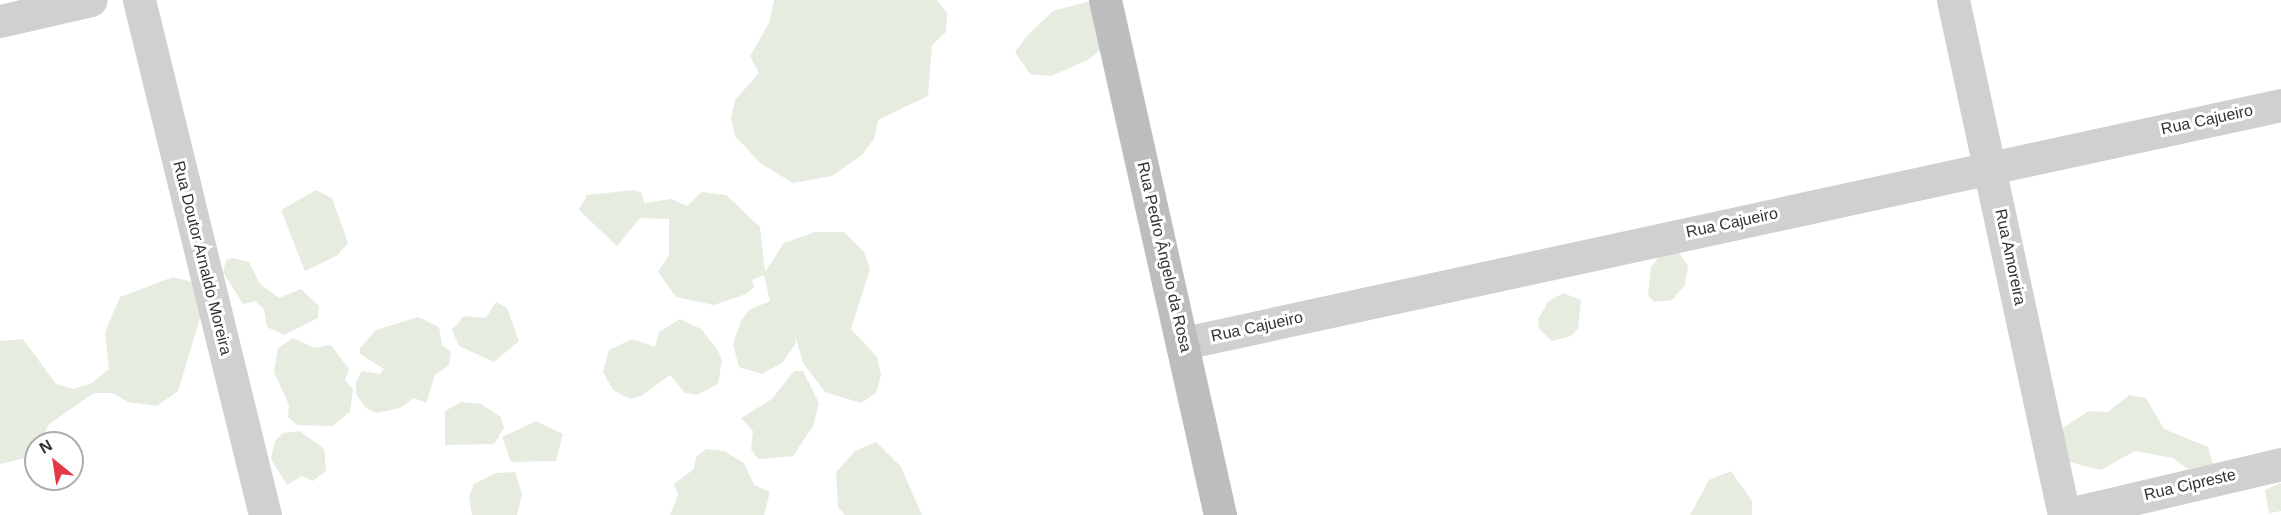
<!DOCTYPE html>
<meta charset="utf-8">
<style>
body{margin:0}
#map{position:relative;width:2281px;height:515px;overflow:hidden;background:#fff;font-family:Arial,sans-serif}
div>[style]{position:absolute}
[style*='--x']{left:calc(var(--x)*1px);top:calc(var(--y)*1px);width:calc(var(--w)*1px);rotate:calc(var(--a)*1deg)}
.green>*{inset:0;background:#e6ecdf}
.street>*{height:33px;margin:-16.5px;padding:0 16.5px;transform-origin:16.5px;border-radius:16.5px;background:#d0d0d0}
.secondary>*{height:33px;margin:-16.5px;padding:0 16.5px;transform-origin:16.5px;border-radius:16.5px;background:#bdbdbd}
span{translate:-50% -50%;white-space:nowrap;text-align:center;line-height:1.15;-webkit-text-stroke:6px #fff;paint-order:stroke}
.street-label{font-size:16px;color:#333}
.north{position:absolute;left:24px;top:431px;width:60px;height:60px;box-sizing:border-box;background:#fff;border:2px solid #adadad;border-radius:50%;rotate:330deg;font-size:16px;font-weight:700;line-height:24px;text-align:center;color:#333}
.north::after{content:'';display:block;margin:auto;width:21px;height:27px;background:#e63946;clip-path:polygon(50% 0,100% 100%,50% 72%,0 100%)}
</style>
<div id="map">
<div class="green">
<div style="clip-path:polygon(774px 0,937px 0,947px 13px,946px 32px,932px 45px,928px 96px,878px 120px,874px 139px,862px 155px,832px 176px,793px 183px,760px 163px,735px 136px,731px 118px,735px 100px,759px 73px,750px 56px,769px 23px)"></div>
<div style="clip-path:polygon(1090px 1px,1111px 42px,1088px 60px,1051px 76px,1030px 74px,1015px 52px,1026px 37px,1053px 11px)"></div>
<div style="clip-path:polygon(316px 190px,332px 198px,348px 243px,338px 255px,305px 271px,281px 210px)"></div>
<div style="clip-path:polygon(634px 190px,642px 193px,644px 203px,671px 199px,687px 206px,702px 192px,726px 195px,760px 227px,765px 272px,784px 243px,815px 232px,844px 232px,864px 252px,870px 269px,851px 329px,877px 357px,881px 375px,876px 393px,861px 403px,825px 392px,803px 363px,795px 334px,796px 343px,783px 362px,762px 374px,739px 367px,733px 344px,741px 321px,749px 310px,770px 301px,764px 275px,752px 280px,754px 287px,746px 294px,714px 305px,676px 297px,658px 272px,669px 255px,669px 219px,640px 218px,617px 246px,579px 210px,587px 195px)"></div>
<div style="clip-path:polygon(1678px 251px,1688px 266px,1685px 285px,1672px 300px,1654px 302px,1648px 295px,1651px 267px,1662px 253px)"></div>
<div style="clip-path:polygon(232px 258px,249px 262px,260px 284px,279px 298px,301px 289px,319px 306px,318px 318px,284px 335px,267px 327px,264px 309px,255px 301px,243px 304px,223px 272px,226px 260px)"></div>
<div style="clip-path:polygon(173px 277px,192px 282px,201px 315px,178px 391px,157px 406px,128px 402px,112px 393px,94px 393px,49px 424px,33px 456px,0 464px,0 341px,23px 339px,56px 384px,74px 389px,92px 383px,109px 369px,105px 332px,120px 297px)"></div>
<div style="clip-path:polygon(1563px 293px,1581px 300px,1578px 329px,1571px 336px,1552px 341px,1539px 329px,1538px 319px,1548px 302px)"></div>
<div style="clip-path:polygon(496px 302px,507px 308px,519px 341px,494px 362px,459px 346px,452px 330px,464px 316px,486px 318px)"></div>
<div style="clip-path:polygon(418px 317px,439px 327px,442px 345px,451px 352px,449px 365px,435px 375px,426px 403px,414px 398px,400px 408px,376px 413px,366px 408px,356px 394px,356px 382px,362px 371px,380px 374px,384px 369px,360px 354px,360px 348px,376px 330px)"></div>
<div style="clip-path:polygon(680px 319px,701px 329px,717px 349px,722px 360px,718px 384px,697px 395px,685px 393px,670px 375px,641px 396px,630px 399px,613px 390px,603px 372px,609px 350px,632px 339px,655px 347px,659px 332px)"></div>
<div style="clip-path:polygon(293px 338px,314px 348px,331px 345px,349px 369px,345px 380px,353px 389px,350px 412px,332px 426px,297px 425px,288px 417px,289px 405px,274px 372px,278px 348px)"></div>
<div style="clip-path:polygon(794px 371px,803px 371px,819px 403px,813px 426px,793px 456px,758px 459px,751px 449px,753px 431px,741px 418px,772px 399px)"></div>
<div style="clip-path:polygon(2129px 395px,2146px 398px,2164px 429px,2208px 447px,2213px 464px,2188px 469px,2173px 458px,2135px 451px,2101px 470px,2065px 461px,2057px 435px,2064px 427px,2089px 411px,2108px 412px)"></div>
<div style="clip-path:polygon(461px 402px,481px 404px,501px 417px,504px 428px,494px 444px,445px 445px,445px 411px)"></div>
<div style="clip-path:polygon(536px 421px,563px 434px,556px 461px,511px 462px,502px 437px)"></div>
<div style="clip-path:polygon(300px 431px,324px 449px,326px 471px,313px 481px,302px 476px,287px 485px,271px 459px,275px 441px,283px 433px)"></div>
<div style="clip-path:polygon(876px 442px,901px 467px,922px 515px,845px 515px,838px 507px,836px 472px,855px 451px)"></div>
<div style="clip-path:polygon(706px 449px,724px 451px,744px 463px,754px 485px,770px 492px,764px 515px,670px 515px,678px 495px,674px 484px,694px 469px,696px 457px)"></div>
<div style="clip-path:polygon(1731px 471px,1752px 501px,1752px 515px,1690px 515px,1709px 480px)"></div>
<div style="clip-path:polygon(515px 472px,522px 494px,517px 515px,472px 515px,469px 496px,474px 484px,496px 473px)"></div>
<div style="clip-path:polygon(2281px 483px,2281px 511px,2269px 513px,2265px 490px)"></div>
</div>
<div class="street">
<div style="--x:139;--y:0;--w:530;--a:76.25"></div>
<div style="--x:1953;--y:0;--w:527;--a:77.84"></div>
<div style="--x:0;--y:21;--w:93;--a:-13"></div>
<div style="--x:1184;--y:343;--w:1123;--a:-12.24"></div>
<div style="--x:2064;--y:515;--w:223;--a:-13.2"></div>
</div>
<div class="secondary">
<div style="--x:1105;--y:0;--w:528;--a:77.41"></div>
</div>
<div class="street-label">
<span style="left:2207px;top:120px;rotate:-12deg">Rua Cajueiro</span>
<span style="left:1732px;top:223px;rotate:-12deg">Rua Cajueiro</span>
<span style="left:1164px;top:257px;rotate:77deg">Rua Pedro Ângelo da Rosa</span>
<span style="left:2010px;top:257px;rotate:78deg">Rua Amoreira</span>
<span style="left:202px;top:258px;rotate:76deg">Rua Doutor Arnaldo Moreira</span>
<span style="left:1257px;top:327px;rotate:-12deg">Rua Cajueiro</span>
<span style="left:2190px;top:485px;rotate:-13deg">Rua Cipreste</span>
</div>
<div class="north">N</div>
</div>
